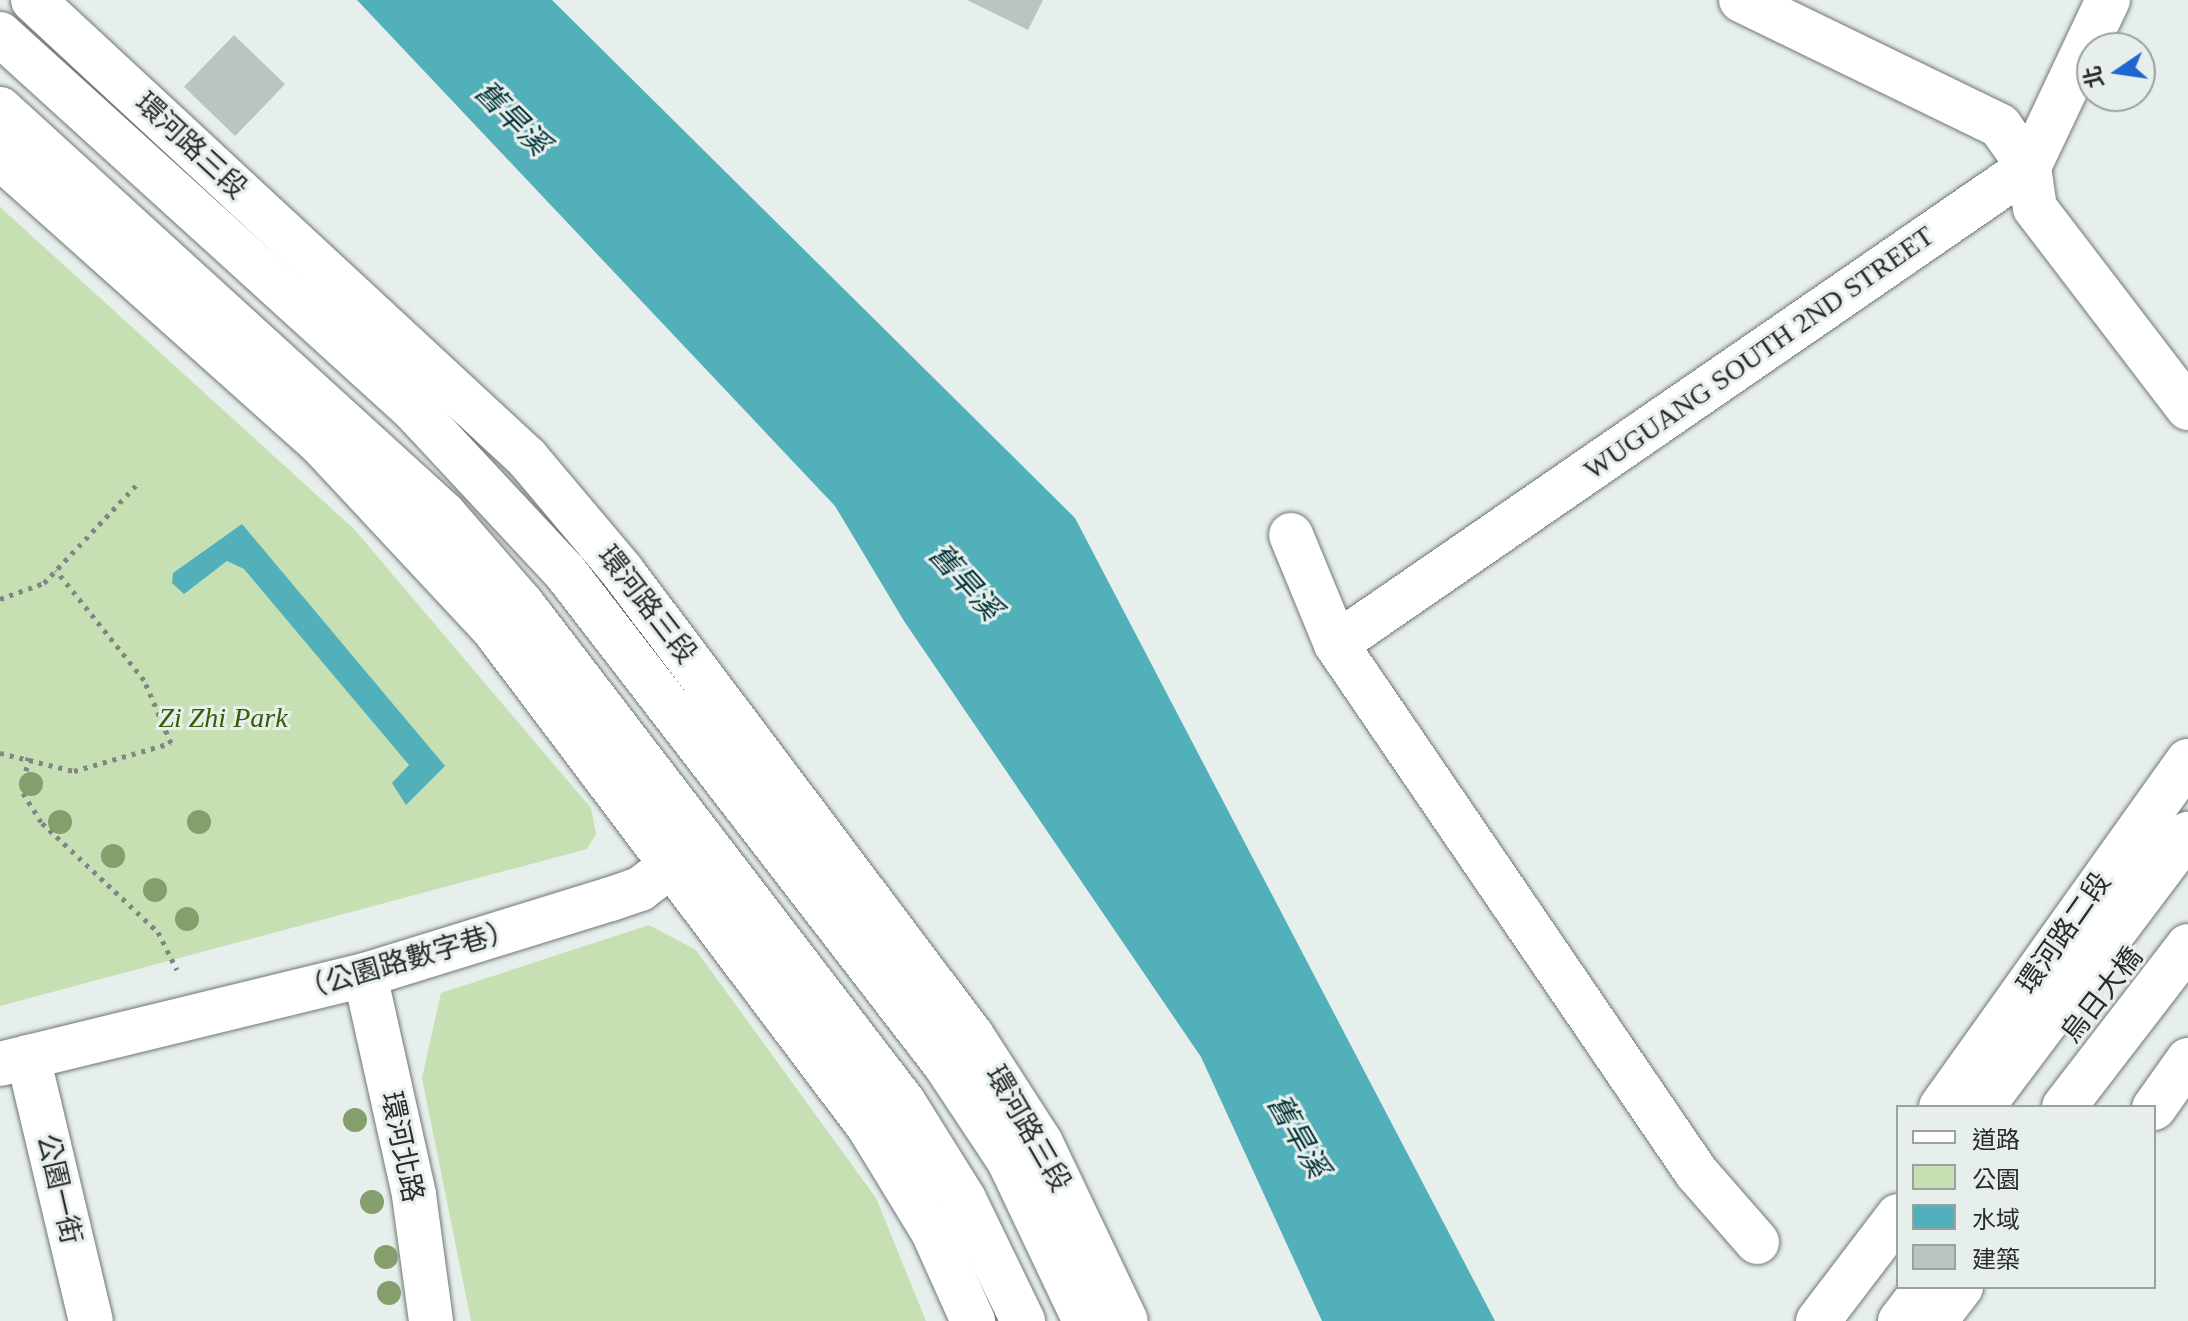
<!DOCTYPE html>
<meta charset="utf-8">
<style>
body{margin:0}
#map{position:relative;width:2188px;height:1321px;overflow:hidden;background:#e7efec;font-family:"Times New Roman","Noto Sans TC",serif}
div>[style]{position:absolute}
[style*='--x']{left:calc(var(--x)*1px);top:calc(var(--y)*1px);width:calc(var(--w)*1px);rotate:calc(var(--a)*1deg)}
.green>*{inset:0;background:#c6e0b4}
.water>*{inset:0;background:#52b0bb}
.building>*{inset:0;background:#bcc4c3;transform-origin:0 0}
.path>*{height:5px;margin-top:-2.5px;transform-origin:0;background:repeating-linear-gradient(90deg,#818685 0 4px,transparent 0 10px)}
.roads{filter:drop-shadow(0 0 2px #707774) drop-shadow(0 0 2px #707774)}
.minor>*{height:44px;margin:-22px;padding:0 22px;transform-origin:22px;border-radius:22px;background:#fff}
.trees>*{width:24px;height:24px;margin:-12px;border-radius:50%;background:#859f6c}
span{translate:-50% -50%;white-space:nowrap;text-align:center;line-height:1.15;-webkit-text-stroke:6px #e7efec;paint-order:stroke}
.street-label{font-size:28px;color:#292c2b}
.park-label{font-size:28px;color:#355e04;font-style:italic}
.water-label{font-size:30px;color:#06353a;font-style:italic}
.legend{position:absolute;left:1896px;top:1105px;width:260px;height:184px;box-sizing:border-box;background:#e7efec;border:2px solid #9ba19f;margin:0;padding:10px 14px;list-style:none;font-size:24px;color:#292c2b}
.legend li{display:flex;align-items:center;gap:16px;height:40px}
.legend b{width:40px;border:2px solid #9ba19f}
.north{position:absolute;left:2076px;top:32px;width:80px;height:80px;box-sizing:border-box;background:#e7efec;border:2px solid #9ba19f;border-radius:50%;rotate:257deg;font-size:22px;font-weight:700;line-height:32px;text-align:center;color:#292c2b}
.north::after{content:'';display:block;margin:auto;width:28px;height:36px;background:#2066d2;clip-path:polygon(50% 0,100% 100%,50% 72%,0 100%)}
</style>
<div id="map">
<div class="green">
<div style="clip-path:polygon(0 207px,354px 529px,591px 808px,596px 834px,587px 849px,0 1006px)"></div>
<div style="clip-path:polygon(649px 925px,696px 950px,876px 1198px,926px 1321px,471px 1321px,422px 1078px,441px 993px)"></div>
</div>
<div class="water">
<div style="clip-path:polygon(357px 0,552px 0,1075px 518px,1495px 1321px,1322px 1321px,1201px 1057px,904px 621px,835px 506px)"></div>
<div style="clip-path:polygon(242px 524px,445px 766px,406px 805px,392px 783px,409px 765px,244px 569px,227px 561px,184px 594px,172px 583px,173px 573px)"></div>
</div>
<div class="building">
<div style="clip-path:polygon(967px 0,1043px 0,1028px 30px)"></div>
<div style="left:234px;top:35px;width:71px;height:72px;rotate:44deg"></div>
</div>
<div class="path">
<div style="--x:0;--y:599;--w:47;--a:-20"></div>
<div style="--x:44;--y:583;--w:140;--a:-46.7"></div>
<div style="--x:0;--y:753;--w:76;--a:13.7"></div>
<div style="--x:74;--y:771;--w:101;--a:-16.1"></div>
<div style="--x:171;--y:743;--w:69;--a:-113.2"></div>
<div style="--x:144;--y:680;--w:141;--a:-128.7"></div>
<div style="--x:28;--y:757;--w:36;--a:98"></div>
<div style="--x:23;--y:793;--w:36;--a:58"></div>
<div style="--x:42;--y:823;--w:159;--a:43.2"></div>
<div style="--x:158;--y:932;--w:42;--a:63.4"></div>
</div>
<div class="roads">
<div class="minor">
<div style="--x:33;--y:0;--w:674;--a:42.83"></div>
<div style="--x:527;--y:458;--w:148;--a:49.9"></div>
<div style="--x:622;--y:571;--w:582;--a:53.03"></div>
<div style="--x:972;--y:1036;--w:127;--a:57.2"></div>
<div style="--x:1041;--y:1143;--w:197;--a:64.5"></div>
<div style="--x:1741;--y:0;--w:288;--a:25.9"></div>
<div style="--x:2000;--y:126;--w:50;--a:54.7"></div>
<div style="--x:2029;--y:167;--w:41;--a:81.7"></div>
<div style="--x:2035;--y:208;--w:252;--a:52.6"></div>
<div style="--x:0;--y:34;--w:558;--a:42.24"></div>
<div style="--x:413;--y:409;--w:223;--a:47"></div>
<div style="--x:565;--y:572;--w:620;--a:52.34"></div>
<div style="--x:944;--y:1063;--w:118;--a:56.4"></div>
<div style="--x:1009;--y:1161;--w:177;--a:64.6"></div>
<div style="--x:0;--y:109;--w:601;--a:42.37"></div>
<div style="--x:444;--y:514;--w:119;--a:49.1"></div>
<div style="--x:522;--y:604;--w:628;--a:52.56"></div>
<div style="--x:904;--y:1103;--w:113;--a:58"></div>
<div style="--x:964;--y:1199;--w:136;--a:64.2"></div>
<div style="--x:0;--y:157;--w:432;--a:41.8"></div>
<div style="--x:322;--y:445;--w:249;--a:47"></div>
<div style="--x:492;--y:627;--w:626;--a:52.98"></div>
<div style="--x:869;--y:1127;--w:123;--a:58.6"></div>
<div style="--x:933;--y:1232;--w:98;--a:65.8"></div>
<div style="--x:1291;--y:535;--w:118;--a:67.6"></div>
<div style="--x:1336;--y:644;--w:639;--a:55.71"></div>
<div style="--x:1696;--y:1172;--w:93;--a:48.9"></div>
<div style="--x:1336;--y:644;--w:841;--a:-34.54"></div>
<div style="--x:2029;--y:167;--w:185;--a:-64.7"></div>
<div style="--x:365;--y:975;--w:225;--a:77.4"></div>
<div style="--x:414;--y:1195;--w:127;--a:82.3"></div>
<div style="--x:28;--y:1057;--w:271;--a:76.6"></div>
<div style="--x:0;--y:1064;--w:376;--a:-13.7"></div>
<div style="--x:365;--y:975;--w:257;--a:-17.2"></div>
<div style="--x:611;--y:899;--w:31;--a:-19"></div>
<div style="--x:640;--y:889;--w:66;--a:-37"></div>
<div style="--x:1941;--y:1107;--w:425;--a:-54.5"></div>
<div style="--x:1982;--y:1107;--w:342;--a:-53"></div>
<div style="--x:2064;--y:1107;--w:203;--a:-52.4"></div>
<div style="--x:2154;--y:1108;--w:59;--a:-54.7"></div>
<div style="--x:1818;--y:1321;--w:132;--a:-52.7"></div>
<div style="--x:1900;--y:1321;--w:43;--a:-52.6"></div>
<div style="--x:1935;--y:1321;--w:43;--a:-52.6"></div>
</div>
</div>
<div class="trees">
<div style="left:31px;top:784px"></div>
<div style="left:60px;top:822px"></div>
<div style="left:199px;top:822px"></div>
<div style="left:113px;top:856px"></div>
<div style="left:155px;top:890px"></div>
<div style="left:187px;top:919px"></div>
<div style="left:355px;top:1120px"></div>
<div style="left:372px;top:1202px"></div>
<div style="left:386px;top:1257px"></div>
<div style="left:389px;top:1293px"></div>
</div>
<div class="street-label">
<span style="left:191px;top:146px;rotate:43deg">環河路三段</span>
<span style="left:1759px;top:353px;rotate:-35deg">WUGUANG SOUTH 2ND STREET</span>
<span style="left:647px;top:605px;rotate:52deg">環河路三段</span>
<span style="left:2064px;top:933px;rotate:-55deg">環河路二段</span>
<span style="left:407px;top:960px;rotate:-16deg">（公園路數字巷）</span>
<span style="left:2102px;top:995px;rotate:-52deg">烏日大橋</span>
<span style="left:1028px;top:1129px;rotate:60deg">環河路三段</span>
<span style="left:402px;top:1147px;rotate:78deg">環河北路</span>
<span style="left:59px;top:1189px;rotate:77deg">公園一街</span>
</div>
<div class="park-label">
<span style="left:223px;top:718px">Zi Zhi Park</span>
</div>
<div class="water-label">
<span style="left:512px;top:118px;rotate:45deg">舊旱溪</span>
<span style="left:965px;top:582px;rotate:48deg">舊旱溪</span>
<span style="left:1298px;top:1136px;rotate:60deg">舊旱溪</span>
</div>
<ul class="legend">
<li><b style="height:10px;background:#fff"></b>道路</li>
<li><b style="height:22px;background:#c6e0b4"></b>公園</li>
<li><b style="height:22px;background:#52b0bb"></b>水域</li>
<li><b style="height:22px;background:#bcc4c3"></b>建築</li>
</ul>
<div class="north">北</div>
</div>
